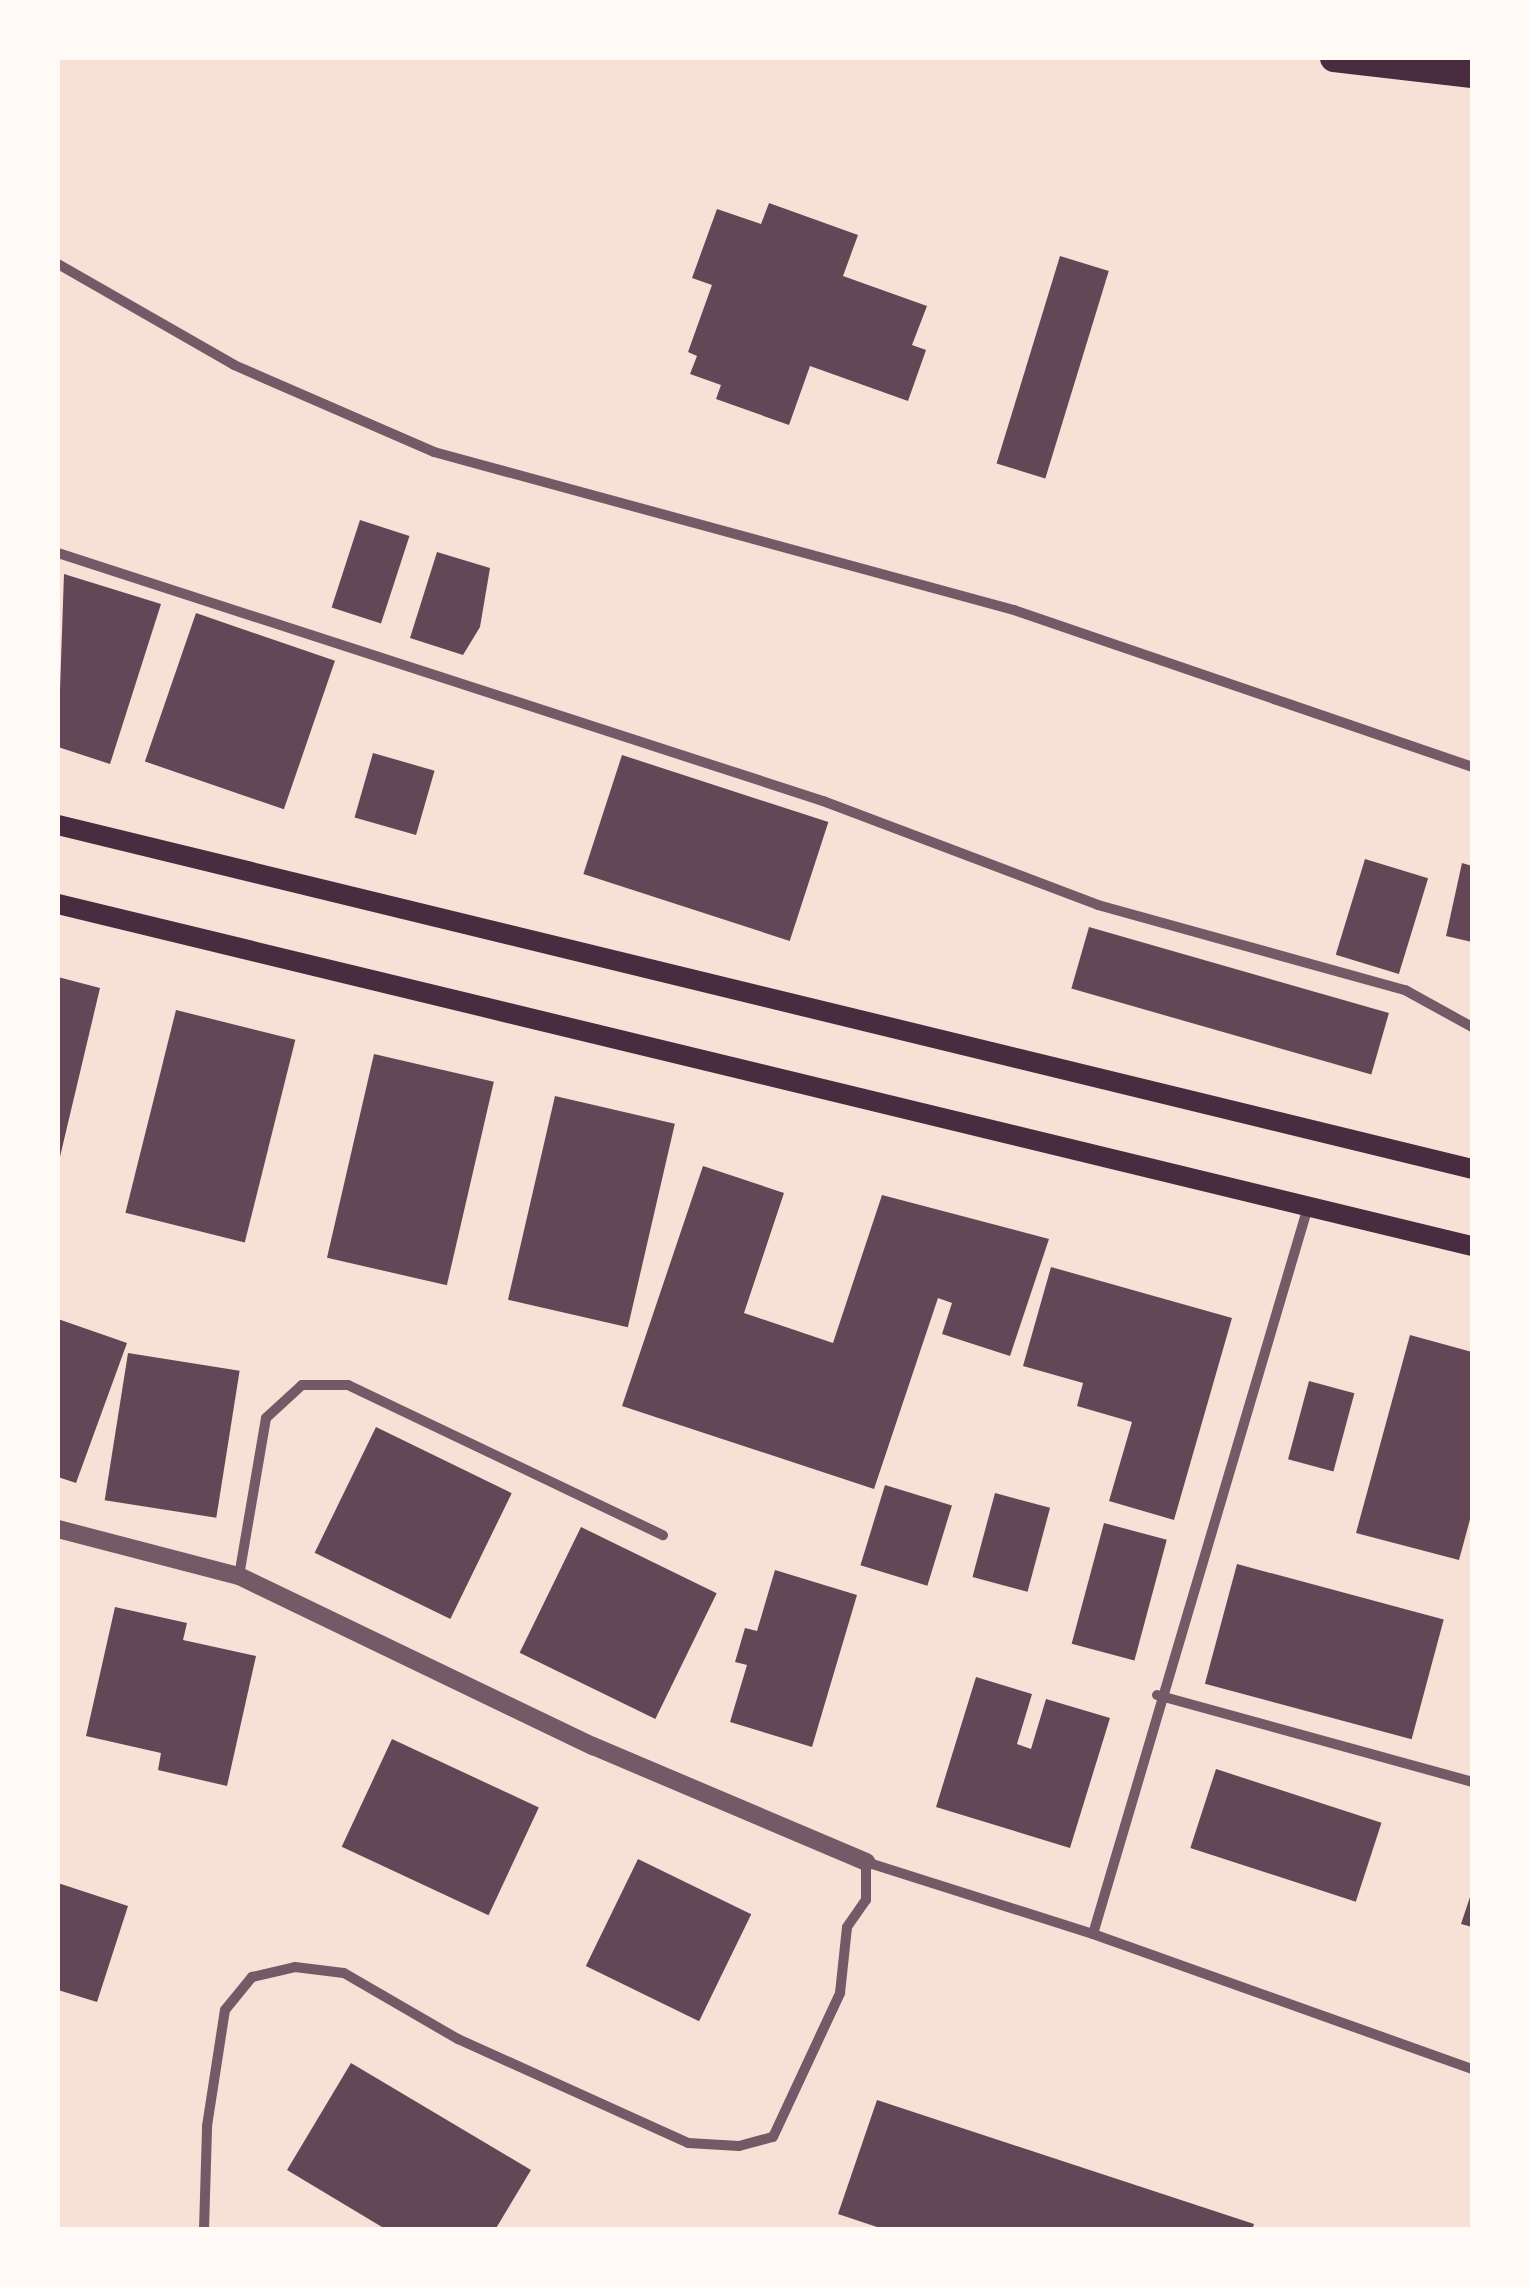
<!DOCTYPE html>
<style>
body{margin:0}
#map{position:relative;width:1530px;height:2287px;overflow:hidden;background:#f7e1d7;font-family:Georgia,serif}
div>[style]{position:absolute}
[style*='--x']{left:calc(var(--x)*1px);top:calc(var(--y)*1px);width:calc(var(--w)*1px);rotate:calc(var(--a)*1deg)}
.building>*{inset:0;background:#644757;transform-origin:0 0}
.minor>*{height:10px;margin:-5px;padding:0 5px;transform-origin:5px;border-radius:5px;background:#755966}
.tertiary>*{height:18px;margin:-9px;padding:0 9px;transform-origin:9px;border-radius:9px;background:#755966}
.secondary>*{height:20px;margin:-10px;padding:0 10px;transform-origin:10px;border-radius:10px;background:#4a2c40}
.trunk>*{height:28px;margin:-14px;padding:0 14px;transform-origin:14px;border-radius:14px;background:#4a2c40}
span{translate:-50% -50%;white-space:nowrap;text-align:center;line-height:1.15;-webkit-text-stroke:8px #fffaf5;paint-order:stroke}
.frame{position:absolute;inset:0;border:60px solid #fffaf5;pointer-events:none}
</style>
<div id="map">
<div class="building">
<div style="clip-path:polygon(769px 203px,858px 235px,843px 276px,927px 306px,912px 345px,926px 350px,908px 401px,810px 366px,789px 425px,716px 399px,721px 385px,690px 374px,697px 356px,688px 352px,712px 285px,692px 278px,717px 209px,761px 224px)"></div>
<div style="left:1060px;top:256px;width:51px;height:217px;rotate:17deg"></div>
<div style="left:360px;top:520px;width:52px;height:92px;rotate:18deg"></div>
<div style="clip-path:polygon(437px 552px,490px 568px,480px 627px,463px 655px,410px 638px)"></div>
<div style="clip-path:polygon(64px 574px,161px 604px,110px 764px,58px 747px)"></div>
<div style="left:196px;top:613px;width:147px;height:157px;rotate:19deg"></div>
<div style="left:373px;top:753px;width:64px;height:67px;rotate:16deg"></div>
<div style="left:622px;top:755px;width:217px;height:125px;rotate:18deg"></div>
<div style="left:1365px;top:859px;width:66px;height:100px;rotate:17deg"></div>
<div style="clip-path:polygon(1462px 863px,1472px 866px,1472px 942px,1446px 936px)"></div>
<div style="left:1089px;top:927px;width:312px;height:64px;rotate:16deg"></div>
<div style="clip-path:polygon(58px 977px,100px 988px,59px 1161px,58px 1161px)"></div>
<div style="left:176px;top:1010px;width:123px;height:209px;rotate:14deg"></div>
<div style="left:374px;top:1054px;width:123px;height:209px;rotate:13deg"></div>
<div style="left:555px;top:1096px;width:123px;height:209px;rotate:13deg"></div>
<div style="clip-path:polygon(703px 1166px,784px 1193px,744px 1313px,833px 1343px,882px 1195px,1049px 1239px,1010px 1356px,942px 1334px,952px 1303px,938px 1298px,874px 1489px,622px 1406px)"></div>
<div style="clip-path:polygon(1051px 1267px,1232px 1318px,1174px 1520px,1109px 1501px,1132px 1422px,1077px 1406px,1083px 1383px,1023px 1366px)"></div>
<div style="clip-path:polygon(58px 1319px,127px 1343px,76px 1483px,58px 1477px)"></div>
<div style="clip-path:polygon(1410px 1335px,1472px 1352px,1472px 1512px,1459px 1560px,1356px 1533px)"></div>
<div style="left:128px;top:1353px;width:113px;height:149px;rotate:9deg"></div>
<div style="left:1309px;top:1381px;width:47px;height:81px;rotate:15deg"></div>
<div style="left:376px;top:1427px;width:151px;height:140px;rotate:26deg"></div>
<div style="left:885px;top:1485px;width:70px;height:84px;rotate:17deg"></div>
<div style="left:995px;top:1493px;width:57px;height:87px;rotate:15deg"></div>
<div style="left:1104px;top:1523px;width:65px;height:125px;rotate:15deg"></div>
<div style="left:581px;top:1527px;width:151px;height:140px;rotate:26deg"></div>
<div style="left:1237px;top:1564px;width:214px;height:124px;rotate:15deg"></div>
<div style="clip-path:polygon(775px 1570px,857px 1595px,812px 1747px,730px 1722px,747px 1665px,735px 1662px,745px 1628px,757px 1631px)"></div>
<div style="clip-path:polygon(115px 1607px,187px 1623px,183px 1640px,256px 1656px,227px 1786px,158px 1770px,161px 1753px,86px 1736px)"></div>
<div style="clip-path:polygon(976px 1677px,1032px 1694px,1017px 1744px,1031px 1749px,1046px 1699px,1110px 1718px,1070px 1848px,936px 1807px)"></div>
<div style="left:392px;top:1739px;width:162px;height:119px;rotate:25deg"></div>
<div style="left:1216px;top:1769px;width:174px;height:83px;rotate:18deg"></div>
<div style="left:638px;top:1859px;width:126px;height:119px;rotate:26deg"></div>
<div style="clip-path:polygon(58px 1883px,128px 1906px,97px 2002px,58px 1990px)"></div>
<div style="clip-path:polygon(1472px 1891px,1472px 1927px,1461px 1924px)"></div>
<div style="clip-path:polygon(351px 2063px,531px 2170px,495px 2230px,387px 2230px,287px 2170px)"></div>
<div style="clip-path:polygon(877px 2100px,1254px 2224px,1252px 2230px,886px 2230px,838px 2214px)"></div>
</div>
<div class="minor">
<div style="--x:58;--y:264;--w:203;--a:29.8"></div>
<div style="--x:234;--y:365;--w:218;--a:23.5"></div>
<div style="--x:434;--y:452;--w:601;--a:15.24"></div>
<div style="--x:1014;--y:610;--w:484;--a:18.9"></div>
<div style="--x:58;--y:553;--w:804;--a:17.96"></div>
<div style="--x:823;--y:801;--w:294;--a:20.7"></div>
<div style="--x:1098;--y:905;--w:319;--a:15.5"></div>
<div style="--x:1405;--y:990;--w:77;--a:28.9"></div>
<div style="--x:239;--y:1576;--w:160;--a:-80.3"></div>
<div style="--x:266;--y:1418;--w:49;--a:-42.5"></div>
<div style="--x:302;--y:1385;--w:46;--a:0"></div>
<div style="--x:348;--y:1385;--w:349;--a:25.5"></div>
<div style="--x:1157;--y:1695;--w:327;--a:15.4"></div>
<div style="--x:1093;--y:1934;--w:402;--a:19.6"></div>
<div style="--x:204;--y:2230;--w:104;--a:-88.3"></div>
<div style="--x:207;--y:2126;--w:117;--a:-81.2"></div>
<div style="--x:225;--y:2010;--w:43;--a:-50.7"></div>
<div style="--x:252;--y:1977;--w:44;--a:-13.1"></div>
<div style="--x:295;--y:1967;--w:49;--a:7"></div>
<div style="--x:344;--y:1973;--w:132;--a:30.1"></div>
<div style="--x:458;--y:2039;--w:252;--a:24.3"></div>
<div style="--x:688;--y:2143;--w:51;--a:3.4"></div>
<div style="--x:739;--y:2146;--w:35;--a:-15"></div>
<div style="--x:773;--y:2137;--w:159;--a:-65"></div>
<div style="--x:840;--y:1993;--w:66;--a:-83.9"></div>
<div style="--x:847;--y:1927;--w:33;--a:-55"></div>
<div style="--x:866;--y:1900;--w:38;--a:-90"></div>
<div style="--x:866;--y:1862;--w:238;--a:17.6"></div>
<div style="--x:1093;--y:1934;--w:758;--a:-73.53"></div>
</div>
<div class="tertiary">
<div style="--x:58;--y:1529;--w:187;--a:14.6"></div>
<div style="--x:239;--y:1576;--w:393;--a:25.7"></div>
<div style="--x:593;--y:1746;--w:297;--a:23"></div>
</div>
<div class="secondary">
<div style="--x:58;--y:825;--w:1455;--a:13.67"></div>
<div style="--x:58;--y:904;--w:1455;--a:13.6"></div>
</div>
<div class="trunk">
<div style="--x:1334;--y:58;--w:139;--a:6.6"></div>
</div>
<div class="frame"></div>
</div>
